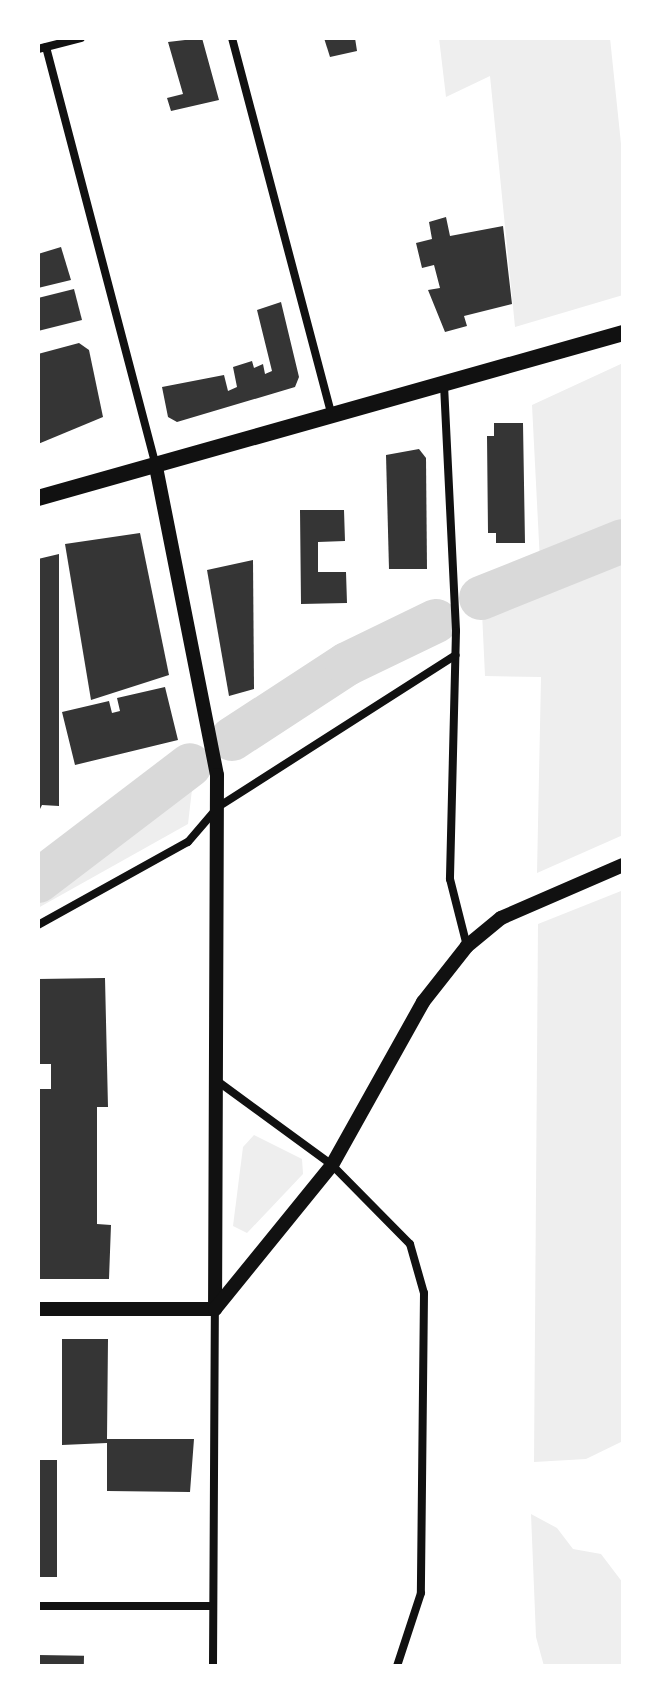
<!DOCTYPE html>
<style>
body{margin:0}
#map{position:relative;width:661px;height:1704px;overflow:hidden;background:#fff;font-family:"Work Sans",sans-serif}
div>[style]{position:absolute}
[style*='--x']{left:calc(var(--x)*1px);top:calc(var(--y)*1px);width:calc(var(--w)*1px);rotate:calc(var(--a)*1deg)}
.green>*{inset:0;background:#eee}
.river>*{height:44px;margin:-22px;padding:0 22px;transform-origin:22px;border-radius:22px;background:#d9d9d9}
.building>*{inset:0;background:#353535;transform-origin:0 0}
.minor>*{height:8px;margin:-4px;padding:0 4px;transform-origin:4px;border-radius:4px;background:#111}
.tertiary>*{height:14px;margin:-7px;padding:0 7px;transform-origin:7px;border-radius:7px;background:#111}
.secondary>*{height:16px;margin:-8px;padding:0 8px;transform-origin:8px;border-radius:8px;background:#111}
span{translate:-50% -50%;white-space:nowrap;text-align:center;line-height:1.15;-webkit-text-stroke:8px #fff;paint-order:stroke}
.frame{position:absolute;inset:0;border:40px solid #fff;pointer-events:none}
</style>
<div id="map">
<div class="green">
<div style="clip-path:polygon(439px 38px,610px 38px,623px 163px,623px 295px,515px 327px,490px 76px,446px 97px)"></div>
<div style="clip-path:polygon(623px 363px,623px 835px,537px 873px,541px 677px,485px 676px,481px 591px,540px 562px,532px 405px)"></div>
<div style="clip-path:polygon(193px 781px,188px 824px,38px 908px,38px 897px)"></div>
<div style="clip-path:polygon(621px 891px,623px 1441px,586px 1459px,534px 1462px,538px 924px)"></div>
<div style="clip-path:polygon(254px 1135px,302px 1159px,303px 1174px,247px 1233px,233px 1226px,243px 1147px)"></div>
<div style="clip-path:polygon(531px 1514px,557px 1528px,573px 1549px,601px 1554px,623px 1583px,623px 1666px,544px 1666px,536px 1637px)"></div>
</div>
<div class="river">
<div style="--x:481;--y:598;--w:153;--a:-21.9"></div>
<div style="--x:232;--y:739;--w:137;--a:-33.1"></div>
<div style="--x:347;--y:664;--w:99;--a:-25.8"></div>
<div style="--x:38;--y:881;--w:191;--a:-37.3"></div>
</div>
<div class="building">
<div style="clip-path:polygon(202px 38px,219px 100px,171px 111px,167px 98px,183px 94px,168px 42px)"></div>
<div style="clip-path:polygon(324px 38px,355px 38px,357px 51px,330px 57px)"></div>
<div style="clip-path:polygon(446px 217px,450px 236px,503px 226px,512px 304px,464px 316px,467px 326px,445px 332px,428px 290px,440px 288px,434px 265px,422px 268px,416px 243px,432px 239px,429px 222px)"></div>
<div style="clip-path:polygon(61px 247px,71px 280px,38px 288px,38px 254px)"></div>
<div style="clip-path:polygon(74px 289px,82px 320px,38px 331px,38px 298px)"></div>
<div style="clip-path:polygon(281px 302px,299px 377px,295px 387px,177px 422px,168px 417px,162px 387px,224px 375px,228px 391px,237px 387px,233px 367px,252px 361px,254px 368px,263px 364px,265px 374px,272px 371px,257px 310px)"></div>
<div style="clip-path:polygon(79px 343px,89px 350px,103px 417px,38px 444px,38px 354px)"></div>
<div style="clip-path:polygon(494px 423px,523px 423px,525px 543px,496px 543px,496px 533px,488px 533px,487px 436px,494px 436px)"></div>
<div style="clip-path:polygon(419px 449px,426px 458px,427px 569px,389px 569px,386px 455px)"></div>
<div style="clip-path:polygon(300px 510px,344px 510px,345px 541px,318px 542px,318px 572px,346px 572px,347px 603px,301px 604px)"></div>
<div style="clip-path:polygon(140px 533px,169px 675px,91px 700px,65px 544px)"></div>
<div style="clip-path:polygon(59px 554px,59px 806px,42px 805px,38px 813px,38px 559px)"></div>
<div style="clip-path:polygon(253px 560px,254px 689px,229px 696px,207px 570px)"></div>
<div style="clip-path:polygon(165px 687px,178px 740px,75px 765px,62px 712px,109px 701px,112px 713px,120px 711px,117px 698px)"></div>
<div style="clip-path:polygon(105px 978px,108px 1107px,97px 1107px,97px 1224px,111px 1225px,109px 1279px,38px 1279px,38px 1089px,51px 1089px,51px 1064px,38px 1064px,38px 979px)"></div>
<div style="clip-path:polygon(62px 1339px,108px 1339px,107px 1439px,194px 1439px,190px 1492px,107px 1491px,107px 1443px,62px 1445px)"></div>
<div style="left:38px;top:1460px;width:19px;height:117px"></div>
<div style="left:38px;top:1655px;width:46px;height:11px;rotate:1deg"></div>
</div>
<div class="minor">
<div style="--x:232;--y:38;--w:389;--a:75.2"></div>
<div style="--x:46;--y:47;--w:433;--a:75.3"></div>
<div style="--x:38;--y:49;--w:44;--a:-14.3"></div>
<div style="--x:444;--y:385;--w:246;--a:87.2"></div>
<div style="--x:456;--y:631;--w:248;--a:91.4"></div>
<div style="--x:450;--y:879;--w:69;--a:75.8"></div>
<div style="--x:38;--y:925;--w:171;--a:-29"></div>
<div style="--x:188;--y:842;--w:46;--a:-49.4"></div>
<div style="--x:218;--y:807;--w:282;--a:-32.6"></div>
<div style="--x:220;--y:1083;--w:139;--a:36.2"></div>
<div style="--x:332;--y:1165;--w:111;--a:45.4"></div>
<div style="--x:410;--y:1244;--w:51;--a:74.1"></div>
<div style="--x:424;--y:1293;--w:300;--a:90.6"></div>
<div style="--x:421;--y:1593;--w:77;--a:108.2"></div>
<div style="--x:38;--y:1606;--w:175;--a:0"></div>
<div style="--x:213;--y:1666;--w:357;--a:-89.7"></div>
</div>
<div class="tertiary">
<div style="--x:156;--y:467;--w:314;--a:78.8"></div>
<div style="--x:217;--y:775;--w:534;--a:90.21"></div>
<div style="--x:38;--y:1309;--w:177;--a:0"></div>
<div style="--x:215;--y:1309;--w:186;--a:-50.9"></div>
<div style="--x:332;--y:1165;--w:187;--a:-60.8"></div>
<div style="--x:423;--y:1002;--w:71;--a:-51.8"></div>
<div style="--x:467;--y:946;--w:44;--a:-39.5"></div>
<div style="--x:501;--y:918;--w:133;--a:-23.5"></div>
</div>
<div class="secondary">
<div style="--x:38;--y:498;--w:608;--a:-15.75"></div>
</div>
<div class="frame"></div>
</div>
